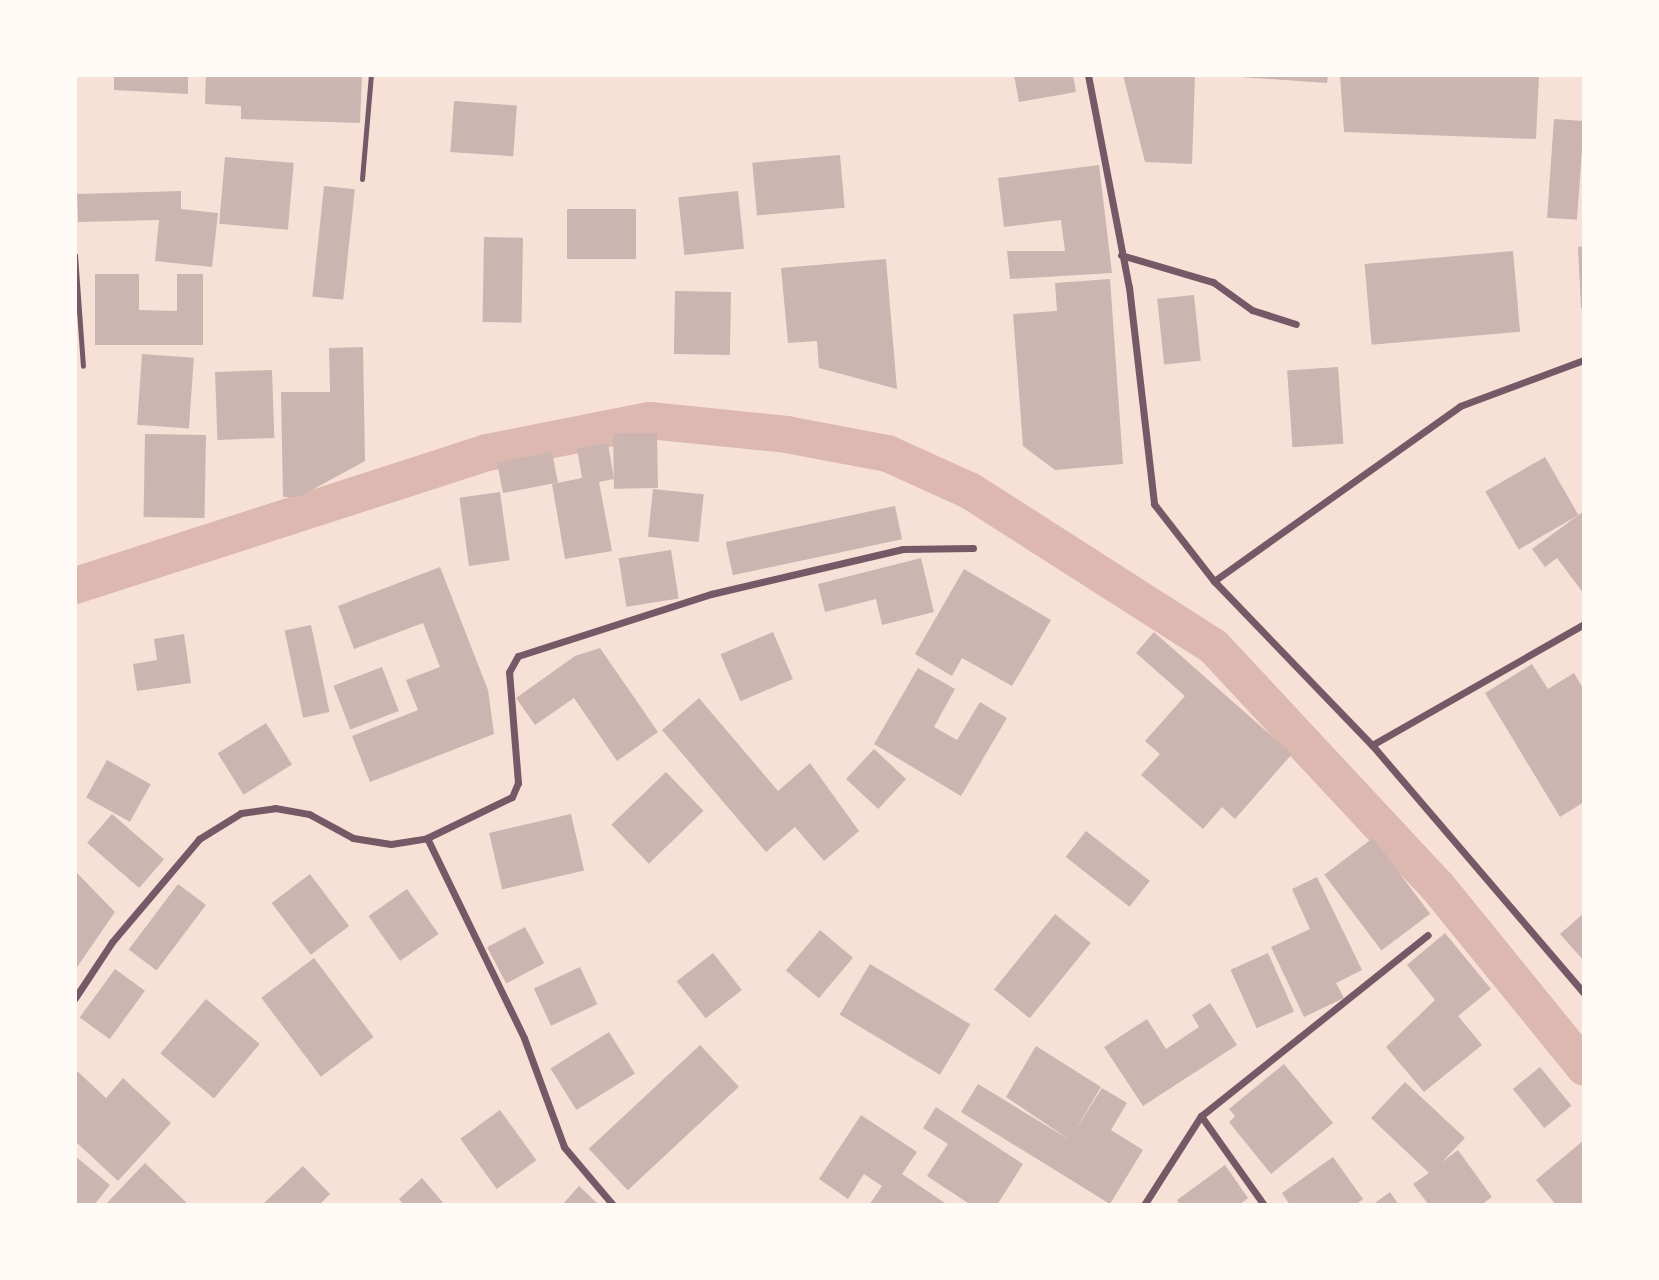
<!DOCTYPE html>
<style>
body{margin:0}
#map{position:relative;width:1659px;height:1280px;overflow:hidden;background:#f7e1d7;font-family:"Times New Roman",serif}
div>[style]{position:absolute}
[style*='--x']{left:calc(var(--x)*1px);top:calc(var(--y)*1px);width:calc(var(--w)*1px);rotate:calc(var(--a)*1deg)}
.canal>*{height:37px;margin:-18.5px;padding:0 18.5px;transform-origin:18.5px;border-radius:18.5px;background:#dcb8b0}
.building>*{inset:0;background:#ccb4b1;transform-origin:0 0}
.service>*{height:5px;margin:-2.5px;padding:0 2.5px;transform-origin:2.5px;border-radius:2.5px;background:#755966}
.minor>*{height:7px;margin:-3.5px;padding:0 3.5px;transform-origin:3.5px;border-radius:3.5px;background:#755966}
span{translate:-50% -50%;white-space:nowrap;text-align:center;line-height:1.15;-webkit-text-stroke:7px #fffaf5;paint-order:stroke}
.frame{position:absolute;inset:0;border:77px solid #fffaf5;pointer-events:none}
</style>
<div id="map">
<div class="canal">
<div style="--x:75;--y:585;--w:433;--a:-17.9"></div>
<div style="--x:487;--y:452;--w:165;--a:-11.2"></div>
<div style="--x:649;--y:420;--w:138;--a:5.8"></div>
<div style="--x:786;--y:434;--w:103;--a:10.7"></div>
<div style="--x:887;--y:453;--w:90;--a:24.3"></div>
<div style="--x:969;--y:490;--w:290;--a:32.6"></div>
<div style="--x:1213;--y:646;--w:328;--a:47"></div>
<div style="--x:1437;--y:886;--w:233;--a:50.9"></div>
</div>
<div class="building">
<div style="clip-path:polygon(114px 75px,188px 75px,188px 94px,114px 90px)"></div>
<div style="clip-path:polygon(206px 75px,362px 75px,360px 123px,241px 119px,241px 106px,205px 104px)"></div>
<div style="clip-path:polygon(1014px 75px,1073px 75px,1076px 92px,1019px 102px)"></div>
<div style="clip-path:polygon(1123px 75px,1195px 75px,1192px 164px,1145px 162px)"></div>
<div style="clip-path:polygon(1211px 75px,1328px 75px,1327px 83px)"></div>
<div style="clip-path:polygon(1340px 75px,1539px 75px,1536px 139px,1344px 132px)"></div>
<div style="left:454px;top:101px;width:63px;height:51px;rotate:4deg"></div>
<div style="left:1554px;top:119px;width:30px;height:99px;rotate:4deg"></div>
<div style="left:840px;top:155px;width:53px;height:88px;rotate:85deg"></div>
<div style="left:225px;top:157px;width:69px;height:67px;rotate:5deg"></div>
<div style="clip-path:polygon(1099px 165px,1112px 273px,1010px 279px,1007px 251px,1065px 251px,1061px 220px,1004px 227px,998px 178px)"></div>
<div style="left:324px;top:186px;width:31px;height:111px;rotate:6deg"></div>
<div style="clip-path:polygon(181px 191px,181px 209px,218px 213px,212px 267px,155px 261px,159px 220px,78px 222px,77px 194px)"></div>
<div style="left:738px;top:191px;width:58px;height:60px;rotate:84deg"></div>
<div style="left:567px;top:209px;width:69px;height:50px"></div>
<div style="left:484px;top:237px;width:39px;height:85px;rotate:1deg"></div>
<div style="clip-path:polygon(1584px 246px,1584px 308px,1581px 308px,1578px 247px)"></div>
<div style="left:1513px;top:251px;width:81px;height:149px;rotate:85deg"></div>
<div style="clip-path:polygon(886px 259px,897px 389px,819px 368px,817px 341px,788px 343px,781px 268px)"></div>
<div style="clip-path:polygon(95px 274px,139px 274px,139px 310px,177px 311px,177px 274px,203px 274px,203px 345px,95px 345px)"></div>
<div style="clip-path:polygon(1110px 279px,1123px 464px,1055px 470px,1023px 446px,1013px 314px,1057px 311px,1055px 283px)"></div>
<div style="left:675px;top:291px;width:56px;height:63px;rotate:1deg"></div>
<div style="left:1194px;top:295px;width:66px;height:37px;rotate:84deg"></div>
<div style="clip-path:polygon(363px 347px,365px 461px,299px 497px,283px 497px,281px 392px,330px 392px,329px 348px)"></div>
<div style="left:142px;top:354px;width:52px;height:71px;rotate:4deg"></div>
<div style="left:1338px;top:367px;width:77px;height:51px;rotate:86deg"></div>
<div style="left:272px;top:370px;width:68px;height:57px;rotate:88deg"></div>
<div style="left:657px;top:433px;width:55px;height:44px;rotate:89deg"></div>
<div style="left:145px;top:434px;width:61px;height:83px;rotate:1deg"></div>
<div style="clip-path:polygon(608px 443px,614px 479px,599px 482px,612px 551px,565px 559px,552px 484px,582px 478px,577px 448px)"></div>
<div style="left:552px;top:452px;width:31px;height:56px;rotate:79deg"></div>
<div style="left:1545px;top:457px;width:67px;height:69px;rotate:60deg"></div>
<div style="left:653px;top:489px;width:51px;height:48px;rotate:6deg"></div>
<div style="left:500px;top:492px;width:69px;height:41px;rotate:82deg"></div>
<div style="left:895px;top:506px;width:34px;height:173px;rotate:78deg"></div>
<div style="clip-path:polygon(1584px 511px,1584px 594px,1557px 558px,1545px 567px,1532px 549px)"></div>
<div style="left:671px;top:550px;width:49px;height:53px;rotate:81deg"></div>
<div style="clip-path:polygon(921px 558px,934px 612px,882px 625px,876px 599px,825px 612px,818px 584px)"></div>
<div style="clip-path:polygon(440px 567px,488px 690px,494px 734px,370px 782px,352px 736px,418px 710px,406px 680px,440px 667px,423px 623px,354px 649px,338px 606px)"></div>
<div style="clip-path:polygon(964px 569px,1051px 620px,1012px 686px,962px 658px,952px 676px,915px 654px)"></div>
<div style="left:311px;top:625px;width:89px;height:27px;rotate:78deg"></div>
<div style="left:773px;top:632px;width:51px;height:57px;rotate:67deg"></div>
<div style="clip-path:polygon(1154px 632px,1292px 754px,1235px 819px,1222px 807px,1203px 829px,1141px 775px,1160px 754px,1145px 741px,1185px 696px,1136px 653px)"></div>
<div style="clip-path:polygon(184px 634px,191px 683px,137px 691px,133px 664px,157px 660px,154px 639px)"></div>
<div style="clip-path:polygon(600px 648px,658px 732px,617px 761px,574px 698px,535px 725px,516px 698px,575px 656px)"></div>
<div style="clip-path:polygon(1532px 664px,1548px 689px,1574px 673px,1584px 690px,1584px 802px,1560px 817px,1485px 693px)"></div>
<div style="left:382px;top:667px;width:47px;height:52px;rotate:69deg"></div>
<div style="clip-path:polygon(918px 668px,955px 689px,934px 727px,957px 740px,980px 702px,1007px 718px,961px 796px,874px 744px)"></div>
<div style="clip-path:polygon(699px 698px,778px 791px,810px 763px,859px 831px,824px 861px,795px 827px,766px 852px,662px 730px)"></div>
<div style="left:266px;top:723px;width:49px;height:57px;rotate:58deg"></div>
<div style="left:874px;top:749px;width:44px;height:41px;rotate:43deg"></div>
<div style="left:107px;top:760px;width:50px;height:43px;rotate:29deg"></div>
<div style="left:666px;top:772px;width:54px;height:76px;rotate:46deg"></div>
<div style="left:112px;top:814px;width:69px;height:38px;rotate:41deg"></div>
<div style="left:571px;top:814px;width:58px;height:84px;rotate:77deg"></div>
<div style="left:1086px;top:831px;width:81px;height:33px;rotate:38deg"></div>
<div style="left:1373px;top:838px;width:95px;height:61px;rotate:53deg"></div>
<div style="clip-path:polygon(75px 871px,115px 912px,75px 970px)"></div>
<div style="left:310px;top:874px;width:65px;height:48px;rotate:53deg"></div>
<div style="clip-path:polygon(1317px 877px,1362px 970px,1336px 983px,1344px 998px,1304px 1017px,1271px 947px,1310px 929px,1292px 889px)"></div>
<div style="left:178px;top:884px;width:35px;height:82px;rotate:37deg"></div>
<div style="left:407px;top:889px;width:55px;height:47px;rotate:55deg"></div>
<div style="clip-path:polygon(1584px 913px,1584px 961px,1560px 934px)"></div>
<div style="left:1055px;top:914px;width:46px;height:97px;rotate:39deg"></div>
<div style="left:525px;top:927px;width:41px;height:43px;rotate:62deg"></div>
<div style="left:820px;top:930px;width:43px;height:53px;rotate:40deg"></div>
<div style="clip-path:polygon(1445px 933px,1491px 989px,1458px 1016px,1482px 1045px,1424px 1092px,1386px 1047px,1435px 1000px,1407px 965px)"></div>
<div style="left:713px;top:953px;width:47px;height:46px;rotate:52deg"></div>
<div style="left:1268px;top:953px;width:64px;height:41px;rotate:66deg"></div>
<div style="left:314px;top:958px;width:99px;height:66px;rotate:53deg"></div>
<div style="left:870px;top:964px;width:117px;height:59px;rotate:31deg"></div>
<div style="left:580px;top:967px;width:41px;height:51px;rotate:65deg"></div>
<div style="left:115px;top:969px;width:37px;height:60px;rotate:36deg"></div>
<div style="left:206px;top:999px;width:70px;height:71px;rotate:40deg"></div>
<div style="clip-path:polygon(1210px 1003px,1237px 1045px,1143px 1106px,1104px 1047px,1147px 1019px,1166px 1049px,1199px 1027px,1192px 1015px)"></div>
<div style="left:609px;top:1032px;width:49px;height:69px;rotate:58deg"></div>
<div style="left:700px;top:1045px;width:57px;height:152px;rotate:47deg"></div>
<div style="clip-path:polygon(1036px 1046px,1101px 1087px,1074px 1132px,1102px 1088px,1127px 1103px,1111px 1130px,1143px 1150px,1110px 1204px,961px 1112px,978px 1084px,1070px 1140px,1006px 1097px)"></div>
<div style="clip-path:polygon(1284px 1064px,1333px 1123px,1271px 1174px,1229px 1122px,1235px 1116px,1229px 1109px)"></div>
<div style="left:1540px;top:1067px;width:50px;height:35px;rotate:51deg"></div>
<div style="clip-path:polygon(75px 1069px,106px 1098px,123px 1078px,171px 1123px,118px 1181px,75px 1141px)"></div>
<div style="clip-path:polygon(1405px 1082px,1465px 1138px,1442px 1162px,1458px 1150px,1492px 1197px,1481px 1205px,1429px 1205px,1413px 1184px,1429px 1173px,1371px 1118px)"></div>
<div style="clip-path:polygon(936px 1107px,1023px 1164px,997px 1205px,971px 1205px,927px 1176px,948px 1144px,923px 1128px)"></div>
<div style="left:500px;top:1110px;width:62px;height:49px;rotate:54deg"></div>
<div style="clip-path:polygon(861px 1115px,917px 1152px,902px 1174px,948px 1205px,869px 1205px,882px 1186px,864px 1174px,848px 1199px,819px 1179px)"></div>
<div style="clip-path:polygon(1584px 1140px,1584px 1205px,1556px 1205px,1536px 1180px)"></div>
<div style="clip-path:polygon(75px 1156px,110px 1185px,94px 1205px,75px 1205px)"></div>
<div style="clip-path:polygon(1333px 1157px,1363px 1199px,1355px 1205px,1290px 1205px,1282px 1193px)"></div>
<div style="clip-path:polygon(145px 1163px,189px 1205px,105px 1205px)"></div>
<div style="clip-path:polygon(1225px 1165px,1248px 1198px,1239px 1205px,1180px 1205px,1177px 1200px)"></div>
<div style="clip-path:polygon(303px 1166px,330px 1194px,319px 1205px,262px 1205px)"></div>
<div style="clip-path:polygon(422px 1178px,445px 1205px,404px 1205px,399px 1199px)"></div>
<div style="clip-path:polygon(579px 1186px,599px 1205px,562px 1205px)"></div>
<div style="clip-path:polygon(1390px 1192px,1399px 1205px,1372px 1205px)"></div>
</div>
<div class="service">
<div style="--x:362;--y:179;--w:104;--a:-85.1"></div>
<div style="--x:75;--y:255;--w:111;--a:85.9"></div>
</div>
<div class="minor">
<div style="--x:1088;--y:75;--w:216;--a:79.1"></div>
<div style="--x:1129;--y:287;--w:218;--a:83.4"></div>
<div style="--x:1154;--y:504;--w:98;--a:52.1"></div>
<div style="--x:1214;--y:581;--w:228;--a:46.1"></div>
<div style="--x:1372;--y:745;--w:326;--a:49.5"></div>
<div style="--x:1121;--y:255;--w:96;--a:16.4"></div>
<div style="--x:1213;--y:282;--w:48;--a:35.7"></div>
<div style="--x:1252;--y:310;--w:46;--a:17.7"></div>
<div style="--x:1214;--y:581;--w:302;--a:-35.4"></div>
<div style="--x:1460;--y:406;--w:132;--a:-20.4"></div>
<div style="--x:1372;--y:745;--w:244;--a:-29.7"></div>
<div style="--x:427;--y:838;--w:222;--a:64.1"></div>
<div style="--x:524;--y:1038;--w:116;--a:69.8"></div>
<div style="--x:564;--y:1147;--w:76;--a:49.8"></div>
<div style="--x:75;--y:998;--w:67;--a:-56.5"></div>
<div style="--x:112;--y:942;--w:135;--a:-49.8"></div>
<div style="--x:199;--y:839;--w:49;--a:-31.8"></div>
<div style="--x:241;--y:813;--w:34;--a:-8"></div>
<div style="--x:275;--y:808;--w:35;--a:10"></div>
<div style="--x:309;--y:814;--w:50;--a:28.6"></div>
<div style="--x:353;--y:838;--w:38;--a:9"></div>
<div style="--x:391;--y:844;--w:36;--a:-9"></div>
<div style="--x:427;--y:838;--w:94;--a:-25.8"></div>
<div style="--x:512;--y:797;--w:15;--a:-67"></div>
<div style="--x:518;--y:783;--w:111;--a:-94.6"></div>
<div style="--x:509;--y:672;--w:18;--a:-61"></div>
<div style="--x:518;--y:656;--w:203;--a:-17.8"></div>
<div style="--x:711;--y:594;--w:197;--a:-13.2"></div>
<div style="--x:903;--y:549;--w:70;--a:-0.8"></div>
<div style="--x:1201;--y:1116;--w:109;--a:54.7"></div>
<div style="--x:1144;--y:1205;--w:106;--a:-57.4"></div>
<div style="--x:1201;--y:1116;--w:290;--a:-38.6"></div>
</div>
<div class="frame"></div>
</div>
